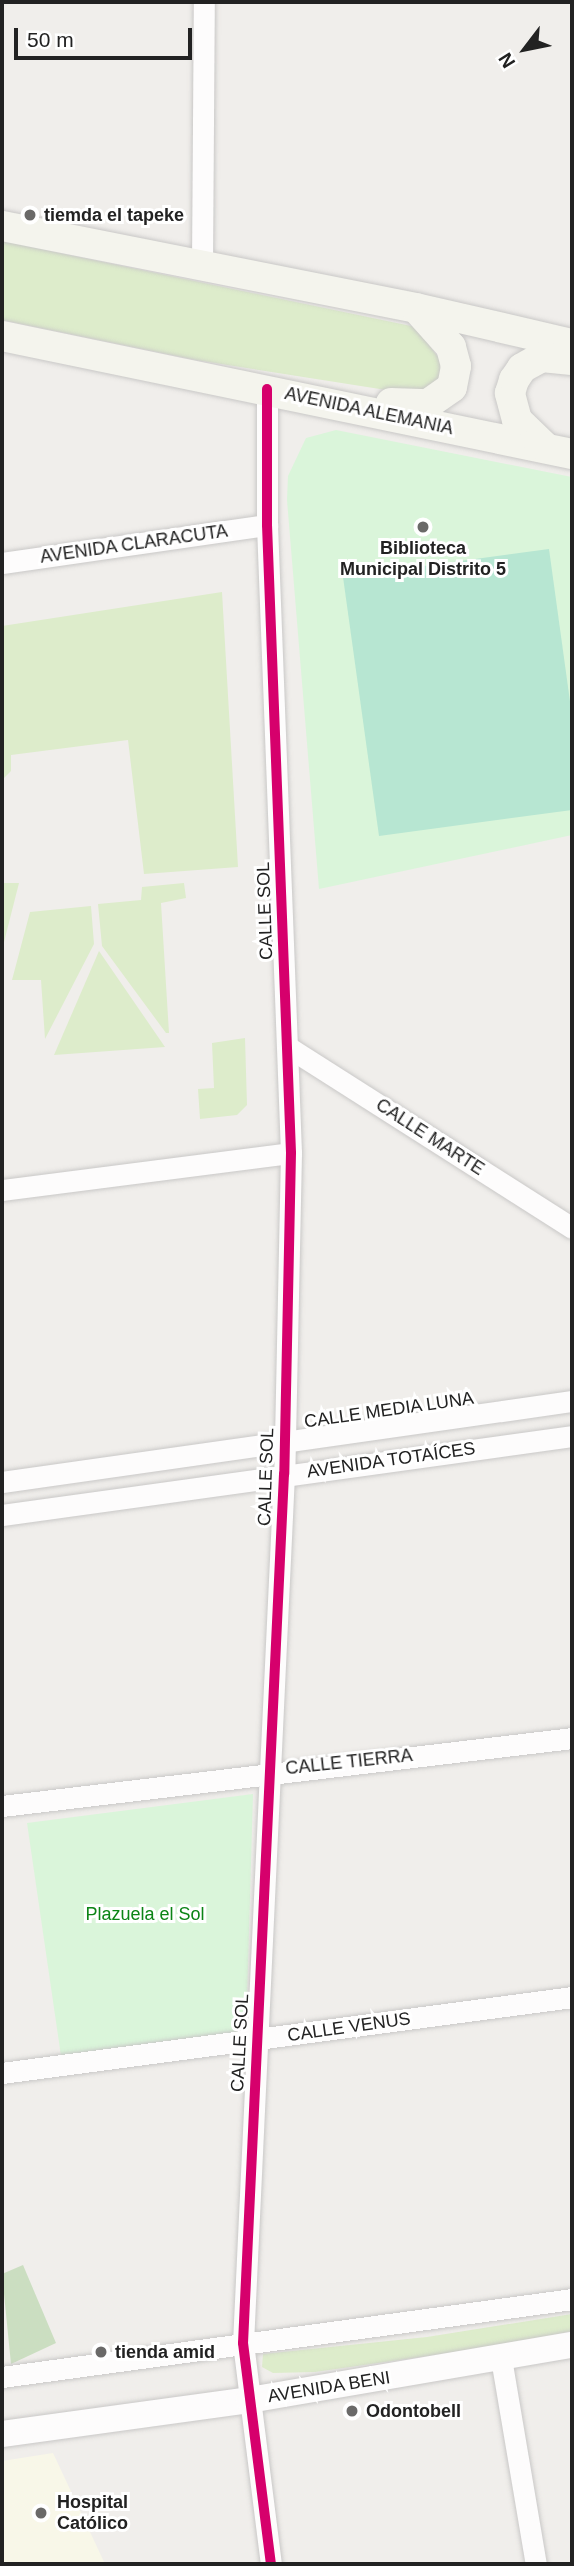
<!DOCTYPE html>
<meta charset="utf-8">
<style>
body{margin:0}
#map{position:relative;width:574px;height:2566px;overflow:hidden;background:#f0eeeb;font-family:Arial,sans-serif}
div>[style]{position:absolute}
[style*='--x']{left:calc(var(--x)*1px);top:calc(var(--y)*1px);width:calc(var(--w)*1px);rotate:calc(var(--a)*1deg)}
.education>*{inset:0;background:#f8f7e8}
.grass>*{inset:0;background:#ddeccb}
.forest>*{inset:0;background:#cbdec1}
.park>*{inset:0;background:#daf5da}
.pitch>*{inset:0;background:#b7e6d2}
.roads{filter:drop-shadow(0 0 2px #c9c8c7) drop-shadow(0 0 2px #c9c8c7)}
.minor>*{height:21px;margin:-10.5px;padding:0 10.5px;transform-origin:10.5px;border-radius:10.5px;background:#fdfcfc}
.tertiary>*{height:26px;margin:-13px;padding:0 13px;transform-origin:13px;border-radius:13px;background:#fdfcfc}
.secondary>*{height:30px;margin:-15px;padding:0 15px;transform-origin:15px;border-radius:15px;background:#f4f4ed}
.cycleway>*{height:10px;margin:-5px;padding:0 5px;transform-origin:5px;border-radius:5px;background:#d6006c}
.dots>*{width:19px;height:19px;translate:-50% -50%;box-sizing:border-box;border:4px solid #fff;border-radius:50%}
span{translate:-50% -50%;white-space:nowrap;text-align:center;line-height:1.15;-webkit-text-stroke:6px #fff;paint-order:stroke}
.poi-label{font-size:18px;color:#222;font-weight:700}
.left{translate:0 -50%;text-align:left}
.street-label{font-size:18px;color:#222}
.park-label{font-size:18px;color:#0c8416}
.frame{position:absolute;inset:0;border:4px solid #222;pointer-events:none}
.north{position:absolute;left:490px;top:14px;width:70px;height:70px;-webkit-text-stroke:5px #fff;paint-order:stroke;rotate:238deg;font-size:19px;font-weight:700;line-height:28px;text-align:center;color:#222}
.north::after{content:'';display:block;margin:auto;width:24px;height:32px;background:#222;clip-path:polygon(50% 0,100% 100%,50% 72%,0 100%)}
.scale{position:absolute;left:14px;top:28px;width:178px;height:32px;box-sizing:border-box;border:4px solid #222;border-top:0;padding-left:9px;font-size:21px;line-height:24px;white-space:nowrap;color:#222;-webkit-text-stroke:5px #fff;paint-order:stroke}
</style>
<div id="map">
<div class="education">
<div style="clip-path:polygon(53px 2453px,105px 2564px,2px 2564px,2px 2461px)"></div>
</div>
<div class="grass">
<div style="clip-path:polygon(2px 241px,416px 327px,440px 360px,440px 379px,418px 395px,196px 360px,2px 320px)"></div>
<div style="clip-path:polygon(222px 592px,238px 867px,144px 874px,128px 740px,11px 755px,11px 771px,2px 780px,2px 626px)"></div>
<div style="clip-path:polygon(2px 883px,19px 883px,2px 950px)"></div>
<div style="clip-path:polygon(184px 883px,186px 898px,161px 903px,169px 1033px,166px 1033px,102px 946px,98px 904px,141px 900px,142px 887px)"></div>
<div style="clip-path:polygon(91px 906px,94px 944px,45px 1039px,41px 980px,12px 980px,30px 912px)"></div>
<div style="clip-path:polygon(99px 951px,165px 1047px,54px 1055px)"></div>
<div style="clip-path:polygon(245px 1038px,247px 1105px,237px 1115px,200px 1119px,198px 1089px,214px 1088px,212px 1043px)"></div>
<div style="clip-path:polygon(572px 2314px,572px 2331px,511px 2344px,315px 2372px,273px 2373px,262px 2367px,263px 2354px,427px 2337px)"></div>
</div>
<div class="forest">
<div style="clip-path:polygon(23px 2265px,56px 2343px,11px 2364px,2px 2274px)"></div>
</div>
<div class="park">
<div style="clip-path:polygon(336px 430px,572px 477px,572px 835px,319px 889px,287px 500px,288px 476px,306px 438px)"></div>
<div style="clip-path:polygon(253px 1794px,246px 2037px,61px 2056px,27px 1823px)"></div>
</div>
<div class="pitch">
<div style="clip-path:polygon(549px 549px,572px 716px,572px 810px,379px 836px,343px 577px)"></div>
</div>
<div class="roads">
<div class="minor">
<div style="--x:202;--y:265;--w:263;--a:-89.6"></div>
<div style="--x:267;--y:389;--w:136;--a:90"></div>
<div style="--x:267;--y:525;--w:628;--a:87.81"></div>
<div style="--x:291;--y:1153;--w:321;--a:91.2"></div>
<div style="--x:284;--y:1474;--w:870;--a:92.7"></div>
<div style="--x:243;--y:2343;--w:223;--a:82.8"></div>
<div style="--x:2;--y:563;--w:268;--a:-8.2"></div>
<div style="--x:288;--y:1047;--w:337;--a:32.5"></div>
<div style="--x:2;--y:1190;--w:291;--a:-7.3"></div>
<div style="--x:2;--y:1482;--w:576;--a:-8.09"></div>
<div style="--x:2;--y:1515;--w:575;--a:-7.89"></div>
<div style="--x:2;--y:1806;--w:574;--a:-6.8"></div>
<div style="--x:2;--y:2073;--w:575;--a:-7.59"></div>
<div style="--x:501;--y:2358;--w:209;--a:80.4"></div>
<div style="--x:2;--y:2377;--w:575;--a:-7.79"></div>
</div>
<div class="tertiary">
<div style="--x:2;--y:2434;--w:249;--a:-7.8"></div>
<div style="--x:249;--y:2400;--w:328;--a:-9.7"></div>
</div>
<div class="secondary">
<div style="--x:2;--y:226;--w:422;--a:11.2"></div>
<div style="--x:416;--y:308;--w:160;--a:13"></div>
<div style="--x:2;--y:336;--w:582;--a:11.7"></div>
<div style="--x:391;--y:403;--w:37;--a:2"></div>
<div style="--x:428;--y:404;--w:29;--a:-35"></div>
<div style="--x:452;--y:387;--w:21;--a:-79"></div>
<div style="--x:456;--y:366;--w:20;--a:-105"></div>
<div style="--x:451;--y:347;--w:51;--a:-131.8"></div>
<div style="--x:546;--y:448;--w:40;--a:-136"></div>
<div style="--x:517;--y:420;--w:28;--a:-105"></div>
<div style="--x:510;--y:393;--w:14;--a:-73"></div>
<div style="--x:514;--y:380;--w:14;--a:-56"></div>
<div style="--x:522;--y:368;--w:23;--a:-29"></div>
<div style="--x:542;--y:357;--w:30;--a:6"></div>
</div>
</div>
<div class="cycleway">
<div style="--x:267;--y:389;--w:136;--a:90"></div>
<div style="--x:267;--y:525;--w:628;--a:87.81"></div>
<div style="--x:291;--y:1153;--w:321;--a:91.2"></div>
<div style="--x:284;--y:1474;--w:870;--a:92.7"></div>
<div style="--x:243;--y:2343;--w:223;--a:82.8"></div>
</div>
<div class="dots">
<div style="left:30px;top:215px;background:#6a6968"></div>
<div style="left:423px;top:527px;background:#6a6968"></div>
<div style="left:101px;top:2352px;background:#6a6968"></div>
<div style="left:352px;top:2411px;background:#6a6968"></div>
<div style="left:41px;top:2513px;background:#6a6968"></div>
</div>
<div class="poi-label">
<span class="left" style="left:44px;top:215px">tiemda el tapeke</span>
<span style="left:423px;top:559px">Biblioteca<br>Municipal Distrito 5</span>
<span class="left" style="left:115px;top:2352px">tienda amid</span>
<span class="left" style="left:366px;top:2411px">Odontobell</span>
<span class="left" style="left:57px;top:2513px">Hospital<br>Católico</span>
</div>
<div class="street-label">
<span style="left:369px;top:411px;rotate:12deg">AVENIDA ALEMANIA</span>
<span style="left:134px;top:544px;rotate:-8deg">AVENIDA CLARACUTA</span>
<span style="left:265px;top:911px;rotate:-92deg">CALLE SOL</span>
<span style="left:430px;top:1137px;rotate:33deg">CALLE MARTE</span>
<span style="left:389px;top:1410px;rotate:-8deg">CALLE MEDIA LUNA</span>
<span style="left:391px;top:1460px;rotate:-8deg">AVENIDA TOTAÍCES</span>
<span style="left:266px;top:1477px;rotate:-88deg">CALLE SOL</span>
<span style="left:349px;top:1762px;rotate:-6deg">CALLE TIERRA</span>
<span style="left:349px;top:2027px;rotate:-8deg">CALLE VENUS</span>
<span style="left:240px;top:2043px;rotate:-87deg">CALLE SOL</span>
<span style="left:329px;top:2387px;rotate:-9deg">AVENIDA BENI</span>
</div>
<div class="park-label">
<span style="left:145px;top:1914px">Plazuela el Sol</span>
</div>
<div class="frame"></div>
<div class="north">N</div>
<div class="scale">50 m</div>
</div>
